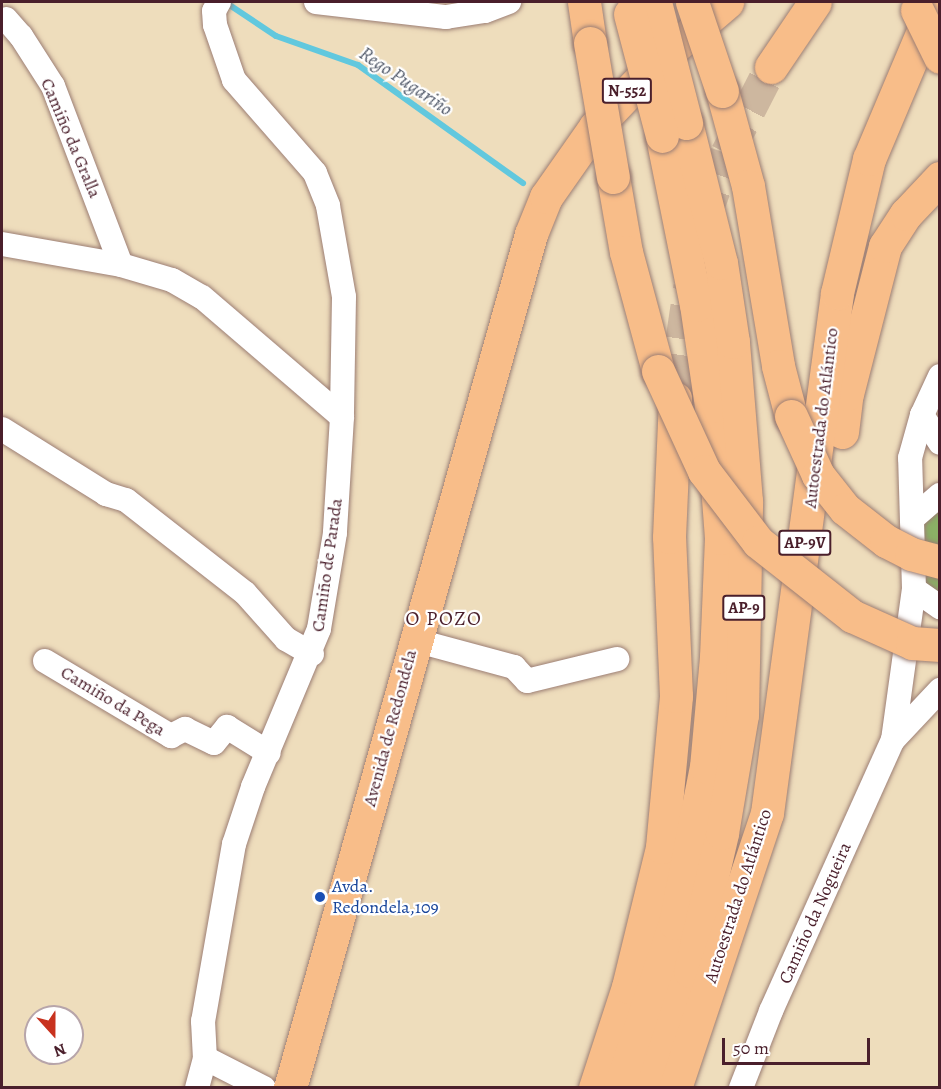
<!DOCTYPE html>
<meta charset="utf-8">
<style>
body{margin:0}
#map{position:relative;width:941px;height:1089px;overflow:hidden;background:#eeddbc;font-family:Alegreya,serif}
div>[style]{position:absolute}
[style*='--x']{left:calc(var(--x)*1px);top:calc(var(--y)*1px);width:calc(var(--w)*1px);rotate:calc(var(--a)*1deg)}
.forest>*{inset:0;background:#8bb166}
.stream>*{height:6px;margin:-3px;padding:0 3px;transform-origin:3px;border-radius:3px;background:#61c8de}
.highway-tunnel>*{height:33px;margin-top:-16.5px;transform-origin:0;background:repeating-linear-gradient(90deg,#cdb79f 0 33px,transparent 0 49px)}
.roads{filter:drop-shadow(0 0 2px #9c7e74) drop-shadow(0 0 2px #9c7e74)}
.minor>*{height:24px;margin:-12px;padding:0 12px;transform-origin:12px;border-radius:12px;background:#fff}
.highway>*{height:33px;margin:-16.5px;padding:0 16.5px;transform-origin:16.5px;border-radius:16.5px;background:#f8bd89}
.bridges{filter:drop-shadow(0 0 2px #9c7e74) drop-shadow(0 0 2px #9c7e74)}
.highway-bridge>*{height:33px;margin:-16.5px;padding:0 16.5px;transform-origin:16.5px;border-radius:16.5px;background:#f8bd89}
.dots>*{width:16px;height:16px;translate:-50% -50%;box-sizing:border-box;border:3px solid #fff;border-radius:50%}
span{translate:-50% -50%;white-space:nowrap;text-align:center;line-height:1.15;-webkit-text-stroke:4.5px #fff;paint-order:stroke}
.shield-label span{padding:2px 4px;background:#fff;border:2px solid;border-radius:4px;-webkit-text-stroke-width:0}
.shield-label{font-size:16px;color:#4a1f2b;font-weight:700}
.street-label{font-size:18px;color:#4a1f2b}
.transit-label{font-size:18px;color:#164399}
.left{translate:0 -50%;text-align:left}
.water-label{font-size:20px;color:#525a6a;font-style:italic}
.neighbourhood-label{font-size:20px;color:#4a1f2b;letter-spacing:1.5px}
.frame{position:absolute;inset:0;border:3px solid #4a1f2b;pointer-events:none}
.north{position:absolute;left:24px;top:1005px;width:60px;height:60px;box-sizing:border-box;background:#fff;border:2px solid #b7a5aa;border-radius:50%;rotate:159deg;font-size:16px;font-weight:700;line-height:24px;text-align:center;color:#4a1f2b}
.north::after{content:'';display:block;margin:auto;width:21px;height:27px;background:#c8321e;clip-path:polygon(50% 0,100% 100%,50% 72%,0 100%)}
.scale{position:absolute;left:722px;top:1038px;width:148px;height:27px;box-sizing:border-box;border:3px solid #4a1f2b;border-top:0;padding-left:8px;font-size:18px;line-height:21px;white-space:nowrap;color:#4a1f2b;-webkit-text-stroke:4px #fff;paint-order:stroke}
</style>
<div id="map">
<div class="forest">
<div style="clip-path:polygon(939px 495px,939px 607px,914px 589px,912px 519px)"></div>
</div>
<div class="stream">
<div style="--x:231;--y:6;--w:54;--a:33.7"></div>
<div style="--x:276;--y:36;--w:87;--a:19.5"></div>
<div style="--x:358;--y:65;--w:203;--a:35.6"></div>
</div>
<div class="highway-tunnel">
<div style="--x:703;--y:221;--w:72;--a:-70.6"></div>
<div style="--x:727;--y:153;--w:97;--a:-62.9"></div>
<div style="--x:675;--y:387;--w:102;--a:-81.6"></div>
</div>
<div class="roads">
<div class="minor">
<div style="--x:219;--y:2;--w:10;--a:119"></div>
<div style="--x:214;--y:11;--w:14;--a:86"></div>
<div style="--x:215;--y:25;--w:58;--a:70.9"></div>
<div style="--x:234;--y:80;--w:123;--a:48.9"></div>
<div style="--x:315;--y:173;--w:35;--a:68"></div>
<div style="--x:328;--y:206;--w:92;--a:80"></div>
<div style="--x:344;--y:297;--w:120;--a:91"></div>
<div style="--x:316;--y:2;--w:131;--a:6.6"></div>
<div style="--x:446;--y:17;--w:39;--a:-9"></div>
<div style="--x:485;--y:11;--w:26;--a:-21"></div>
<div style="--x:6;--y:19;--w:23;--a:49"></div>
<div style="--x:21;--y:36;--w:59;--a:57.4"></div>
<div style="--x:53;--y:86;--w:191;--a:69.2"></div>
<div style="--x:2;--y:244;--w:121;--a:10"></div>
<div style="--x:121;--y:265;--w:53;--a:16.4"></div>
<div style="--x:172;--y:280;--w:34;--a:30"></div>
<div style="--x:202;--y:297;--w:184;--a:40.6"></div>
<div style="--x:342;--y:417;--w:116;--a:93.5"></div>
<div style="--x:335;--y:533;--w:97;--a:99.5"></div>
<div style="--x:319;--y:629;--w:171;--a:112.7"></div>
<div style="--x:253;--y:787;--w:60;--a:108.4"></div>
<div style="--x:234;--y:844;--w:180;--a:99.9"></div>
<div style="--x:203;--y:1021;--w:37;--a:87"></div>
<div style="--x:205;--y:1058;--w:66;--a:27"></div>
<div style="--x:922;--y:415;--w:33;--a:57"></div>
<div style="--x:2;--y:429;--w:123;--a:32"></div>
<div style="--x:106;--y:494;--w:21;--a:17"></div>
<div style="--x:126;--y:500;--w:151;--a:38"></div>
<div style="--x:245;--y:593;--w:62;--a:48.3"></div>
<div style="--x:286;--y:639;--w:30;--a:30"></div>
<div style="--x:912;--y:519;--w:37;--a:-41"></div>
<div style="--x:914;--y:589;--w:32;--a:35"></div>
<div style="--x:414;--y:640;--w:104;--a:15.1"></div>
<div style="--x:514;--y:667;--w:19;--a:47"></div>
<div style="--x:527;--y:681;--w:93;--a:-13.7"></div>
<div style="--x:45;--y:661;--w:147;--a:30.8"></div>
<div style="--x:171;--y:736;--w:16;--a:-27"></div>
<div style="--x:185;--y:729;--w:32;--a:26"></div>
<div style="--x:214;--y:743;--w:21;--a:-51"></div>
<div style="--x:227;--y:727;--w:49;--a:31.8"></div>
<div style="--x:893;--y:740;--w:69;--a:-46.8"></div>
<div style="--x:197;--y:1088;--w:31;--a:-75"></div>
<div style="--x:741;--y:1088;--w:83;--a:-68.7"></div>
<div style="--x:771;--y:1011;--w:297;--a:-65.8"></div>
<div style="--x:893;--y:740;--w:152;--a:-82.1"></div>
<div style="--x:914;--y:589;--w:131;--a:-91.7"></div>
<div style="--x:910;--y:458;--w:45;--a:-74.4"></div>
<div style="--x:922;--y:415;--w:43;--a:-65.2"></div>
</div>
<div class="highway">
<div style="--x:584;--y:2;--w:41;--a:81.7"></div>
<div style="--x:771;--y:67;--w:78;--a:-55.9"></div>
<div style="--x:722;--y:91;--w:98;--a:74.7"></div>
<div style="--x:748;--y:186;--w:182;--a:80.5"></div>
<div style="--x:778;--y:366;--w:52;--a:75.4"></div>
<div style="--x:613;--y:177;--w:76;--a:80.2"></div>
<div style="--x:626;--y:252;--w:123;--a:74.9"></div>
<div style="--x:842;--y:432;--w:38;--a:-83"></div>
<div style="--x:847;--y:394;--w:153;--a:-75.6"></div>
<div style="--x:885;--y:246;--w:38;--a:-57"></div>
<div style="--x:906;--y:214;--w:50;--a:-46.6"></div>
<div style="--x:290;--y:1088;--w:887;--a:-74.24"></div>
<div style="--x:531;--y:234;--w:40;--a:-68"></div>
<div style="--x:546;--y:197;--w:85;--a:-55"></div>
<div style="--x:595;--y:127;--w:91;--a:-46.3"></div>
<div style="--x:658;--y:61;--w:91;--a:-40.5"></div>
<div style="--x:595;--y:1088;--w:106;--a:-71.9"></div>
<div style="--x:628;--y:987;--w:144;--a:-76.3"></div>
<div style="--x:662;--y:847;--w:152;--a:-84.7"></div>
<div style="--x:676;--y:696;--w:159;--a:-92.5"></div>
<div style="--x:669;--y:537;--w:139;--a:-87.5"></div>
<div style="--x:620;--y:1088;--w:174;--a:-71.6"></div>
<div style="--x:675;--y:923;--w:159;--a:-78.8"></div>
<div style="--x:706;--y:767;--w:110;--a:-84.8"></div>
<div style="--x:716;--y:657;--w:119;--a:-87.6"></div>
<div style="--x:721;--y:538;--w:132;--a:-94.3"></div>
<div style="--x:711;--y:406;--w:102;--a:-98.4"></div>
<div style="--x:696;--y:305;--w:172;--a:-101.4"></div>
<div style="--x:652;--y:1088;--w:123;--a:-72"></div>
<div style="--x:690;--y:971;--w:142;--a:-76.9"></div>
<div style="--x:722;--y:833;--w:120;--a:-80.4"></div>
<div style="--x:742;--y:715;--w:214;--a:-88.9"></div>
<div style="--x:746;--y:501;--w:160;--a:-94.7"></div>
<div style="--x:733;--y:342;--w:80;--a:-98.6"></div>
<div style="--x:721;--y:263;--w:144;--a:-104"></div>
<div style="--x:675;--y:1088;--w:290;--a:-71.5"></div>
<div style="--x:767;--y:813;--w:525;--a:-82.33"></div>
<div style="--x:837;--y:293;--w:138;--a:-76.6"></div>
<div style="--x:869;--y:159;--w:149;--a:-67.1"></div>
<div style="--x:927;--y:22;--w:23;--a:-56"></div>
</div>
</div>
<div class="bridges">
<div class="highway-bridge">
<div style="--x:655;--y:2;--w:125;--a:75.6"></div>
<div style="--x:692;--y:2;--w:94;--a:71.4"></div>
<div style="--x:917;--y:10;--w:52;--a:63.9"></div>
<div style="--x:630;--y:14;--w:126;--a:75.3"></div>
<div style="--x:590;--y:43;--w:136;--a:80.3"></div>
<div style="--x:658;--y:371;--w:110;--a:65.3"></div>
<div style="--x:704;--y:471;--w:89;--a:52.7"></div>
<div style="--x:758;--y:542;--w:120;--a:38.2"></div>
<div style="--x:852;--y:616;--w:66;--a:24.2"></div>
<div style="--x:912;--y:643;--w:28;--a:4"></div>
<div style="--x:791;--y:416;--w:65;--a:65.4"></div>
<div style="--x:818;--y:475;--w:43;--a:51.5"></div>
<div style="--x:845;--y:509;--w:52;--a:38"></div>
<div style="--x:886;--y:541;--w:28;--a:27"></div>
<div style="--x:911;--y:554;--w:30;--a:15"></div>
</div>
</div>
<div class="dots">
<div style="left:320px;top:897px;background:#1a4fb4"></div>
</div>
<div class="shield-label">
<span style="left:627px;top:91px">N-552</span>
<span style="left:805px;top:543px">AP-9V</span>
<span style="left:744px;top:608px">AP-9</span>
</div>
<div class="street-label">
<span style="left:71px;top:138px;rotate:67deg">Camiño da Gralla</span>
<span style="left:821px;top:418px;rotate:-83deg">Autoestrada do Atlántico</span>
<span style="left:327px;top:565px;rotate:-82deg">Camiño de Parada</span>
<span style="left:113px;top:701px;rotate:31deg">Camiño da Pega</span>
<span style="left:390px;top:728px;rotate:-75deg">Avenida de Redondela</span>
<span style="left:738px;top:896px;rotate:-72deg">Autoestrada do Atlántico</span>
<span style="left:815px;top:913px;rotate:-66deg">Camiño da Nogueira</span>
</div>
<div class="transit-label">
<span class="left" style="left:332px;top:897px">Avda.<br>Redondela,109</span>
</div>
<div class="water-label">
<span style="left:406px;top:81px;rotate:34deg">Rego Pugariño</span>
</div>
<div class="neighbourhood-label">
<span style="left:444px;top:618px">O POZO</span>
</div>
<div class="frame"></div>
<div class="north">N</div>
<div class="scale">50 m</div>
</div>
